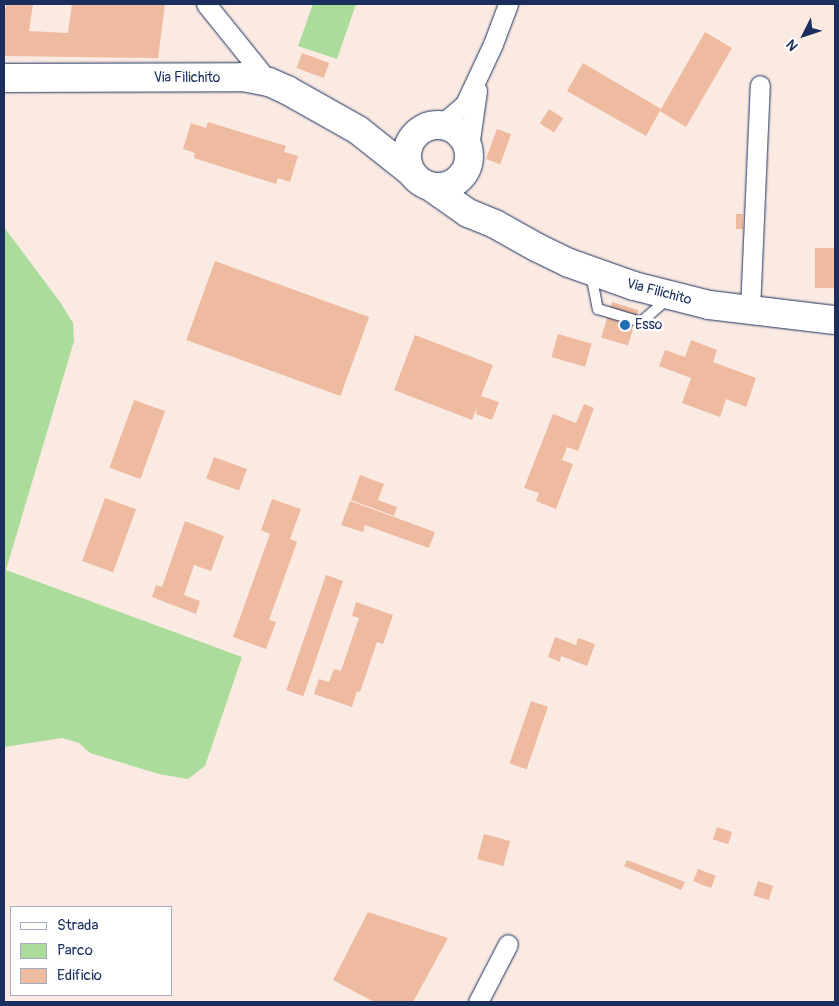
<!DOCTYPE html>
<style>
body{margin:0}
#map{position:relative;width:839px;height:1006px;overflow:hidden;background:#faeae2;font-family:Pangolin,sans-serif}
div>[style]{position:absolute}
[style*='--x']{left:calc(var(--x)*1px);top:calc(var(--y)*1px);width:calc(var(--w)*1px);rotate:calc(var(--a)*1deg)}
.green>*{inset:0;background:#abdc9c}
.building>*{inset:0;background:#eebaa0;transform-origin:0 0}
.roads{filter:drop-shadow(0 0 1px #1b2f5e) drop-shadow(0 0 1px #1b2f5e)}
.lane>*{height:10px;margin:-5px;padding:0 5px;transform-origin:5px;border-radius:5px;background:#fff}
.street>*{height:19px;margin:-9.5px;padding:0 9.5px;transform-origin:9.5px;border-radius:9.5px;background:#fff}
.secondary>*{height:28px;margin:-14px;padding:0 14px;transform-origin:14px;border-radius:14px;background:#fff}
.secondary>.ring{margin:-14px;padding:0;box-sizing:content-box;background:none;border:28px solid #fff;border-radius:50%}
.dots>*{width:14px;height:14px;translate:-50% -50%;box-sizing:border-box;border:2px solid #fff;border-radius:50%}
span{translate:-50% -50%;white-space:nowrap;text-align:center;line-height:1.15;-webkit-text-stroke:5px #fff;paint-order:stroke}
.street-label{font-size:14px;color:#1b2f5e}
.poi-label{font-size:14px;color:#1b2f5e}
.left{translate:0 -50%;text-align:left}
.frame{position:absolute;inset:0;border:5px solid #1b2f5e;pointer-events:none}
.legend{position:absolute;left:10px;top:906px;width:162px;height:90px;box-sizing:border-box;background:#fff;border:1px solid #a4acbf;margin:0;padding:6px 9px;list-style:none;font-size:15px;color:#1b2f5e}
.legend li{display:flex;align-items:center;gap:10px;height:25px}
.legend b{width:25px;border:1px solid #a4acbf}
.north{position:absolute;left:779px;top:10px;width:50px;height:50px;-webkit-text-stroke:4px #fff;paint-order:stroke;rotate:229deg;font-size:14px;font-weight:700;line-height:20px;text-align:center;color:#1b2f5e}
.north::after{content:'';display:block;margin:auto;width:18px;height:22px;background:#1b2f5e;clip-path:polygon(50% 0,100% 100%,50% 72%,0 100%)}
</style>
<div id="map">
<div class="green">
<div style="clip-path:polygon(313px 4px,356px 4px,337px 59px,298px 46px)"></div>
<div style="clip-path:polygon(4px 227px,60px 302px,73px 323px,74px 341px,6px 570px,242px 657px,205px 766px,188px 779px,159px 774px,90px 753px,79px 743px,62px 738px,4px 747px)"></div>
</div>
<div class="building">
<div style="clip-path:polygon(7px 4px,33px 4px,29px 31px,68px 33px,72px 4px,165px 4px,158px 58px,4px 56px,4px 13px)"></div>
<div style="clip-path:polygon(705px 32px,732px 48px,686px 127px,660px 111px,646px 136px,567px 91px,583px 63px,661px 109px)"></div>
<div style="left:302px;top:53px;width:29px;height:16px;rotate:20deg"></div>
<div style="left:549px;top:109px;width:17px;height:17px;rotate:33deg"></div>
<div style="clip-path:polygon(208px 122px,286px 146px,284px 152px,298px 156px,290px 182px,278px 178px,276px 184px,194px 158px,195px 153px,183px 149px,191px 123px,206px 128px)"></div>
<div style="left:497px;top:129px;width:15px;height:32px;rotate:20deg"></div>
<div style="left:736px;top:214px;width:7px;height:15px"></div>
<div style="left:815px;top:248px;width:20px;height:40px"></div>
<div style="left:215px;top:261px;width:164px;height:84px;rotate:20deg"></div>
<div style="left:612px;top:302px;width:28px;height:37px;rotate:17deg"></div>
<div style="left:558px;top:334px;width:35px;height:24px;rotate:16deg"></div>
<div style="clip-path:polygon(415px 335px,493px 365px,481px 396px,499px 402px,492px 420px,476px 414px,477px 407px,472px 420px,394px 390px)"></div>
<div style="clip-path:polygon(691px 340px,717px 350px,713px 362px,756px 378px,746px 407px,726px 399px,720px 417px,682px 403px,691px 378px,659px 366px,665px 350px,685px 357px)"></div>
<div style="left:134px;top:400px;width:33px;height:72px;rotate:20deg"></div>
<div style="clip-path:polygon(584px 404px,594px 408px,578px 451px,567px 447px,562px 460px,573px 464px,556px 509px,536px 501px,539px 493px,524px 488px,553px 414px,576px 423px)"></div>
<div style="left:214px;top:457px;width:35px;height:23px;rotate:20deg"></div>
<div style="clip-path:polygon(360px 475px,384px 484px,378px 500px,397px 507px,394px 516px,351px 500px)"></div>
<div style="left:105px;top:498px;width:33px;height:67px;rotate:20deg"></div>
<div style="clip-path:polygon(272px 499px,301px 509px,290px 539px,297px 542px,269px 620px,276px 622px,266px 649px,233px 637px,270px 534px,261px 530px)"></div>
<div style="clip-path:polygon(350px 501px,435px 532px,429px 548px,365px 525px,363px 532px,341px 525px)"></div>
<div style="clip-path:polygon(185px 521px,224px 536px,211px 571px,194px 565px,184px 595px,200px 601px,196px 614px,152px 597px,156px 585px,162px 587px)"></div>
<div style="left:326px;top:575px;width:18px;height:122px;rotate:19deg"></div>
<div style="clip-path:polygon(356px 602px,393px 615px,383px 644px,377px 642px,360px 692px,357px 691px,352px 707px,314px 694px,319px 679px,329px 682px,334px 669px,341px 671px,359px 618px,352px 616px)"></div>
<div style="clip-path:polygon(555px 637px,576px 645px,578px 638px,595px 644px,587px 666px,561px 656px,560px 662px,548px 657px)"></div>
<div style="left:531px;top:701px;width:18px;height:66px;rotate:19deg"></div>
<div style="left:717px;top:827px;width:16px;height:13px;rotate:18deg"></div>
<div style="left:484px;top:834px;width:27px;height:26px;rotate:15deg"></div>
<div style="clip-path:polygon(627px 860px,685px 882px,681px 890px,624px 866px)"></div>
<div style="left:698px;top:869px;width:19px;height:13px;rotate:21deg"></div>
<div style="left:758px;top:881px;width:16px;height:15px;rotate:18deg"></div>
<div style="clip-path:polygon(368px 912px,448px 938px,413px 1002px,374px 1002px,333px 980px)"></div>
</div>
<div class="roads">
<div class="lane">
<div style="--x:591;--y:274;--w:36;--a:79"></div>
<div style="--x:598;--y:309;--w:45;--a:16.8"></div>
<div style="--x:641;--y:322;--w:37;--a:-41"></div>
</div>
<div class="street">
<div style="--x:206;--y:4;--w:100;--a:51.1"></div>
<div style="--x:442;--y:124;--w:30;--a:-41"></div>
<div style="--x:465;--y:104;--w:66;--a:-65"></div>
<div style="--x:493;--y:44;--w:43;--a:-69.4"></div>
<div style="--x:469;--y:147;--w:57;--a:-81.9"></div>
<div style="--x:750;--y:310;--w:225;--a:-87.5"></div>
<div style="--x:478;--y:1002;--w:65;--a:-62.7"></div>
</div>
<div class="secondary">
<div style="--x:4;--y:78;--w:239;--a:-0.2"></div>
<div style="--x:243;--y:77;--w:26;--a:11"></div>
<div style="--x:269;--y:82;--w:20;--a:24"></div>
<div style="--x:287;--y:90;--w:81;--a:29.4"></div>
<div style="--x:358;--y:130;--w:68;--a:38.4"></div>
<div class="ring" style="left:407px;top:125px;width:34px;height:34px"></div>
<div style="--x:431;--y:187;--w:45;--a:35.1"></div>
<div style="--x:468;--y:213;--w:29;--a:22"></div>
<div style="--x:495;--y:224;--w:49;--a:29.2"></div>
<div style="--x:538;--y:248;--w:34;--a:26"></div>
<div style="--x:569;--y:263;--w:69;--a:19.5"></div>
<div style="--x:634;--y:286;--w:77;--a:14.2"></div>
<div style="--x:709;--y:305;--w:127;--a:6.8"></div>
</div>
</div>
<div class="dots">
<div style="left:625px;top:325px;background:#1f6fb2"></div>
</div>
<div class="street-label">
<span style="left:187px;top:78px">Via Filichito</span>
<span style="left:659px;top:292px;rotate:15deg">Via Filichito</span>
</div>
<div class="poi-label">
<span class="left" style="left:635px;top:325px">Esso</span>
</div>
<div class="frame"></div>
<ul class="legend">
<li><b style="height:6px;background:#fff"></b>Strada</li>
<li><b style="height:14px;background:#abdc9c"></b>Parco</li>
<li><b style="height:14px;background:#eebaa0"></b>Edificio</li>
</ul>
<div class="north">N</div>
</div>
